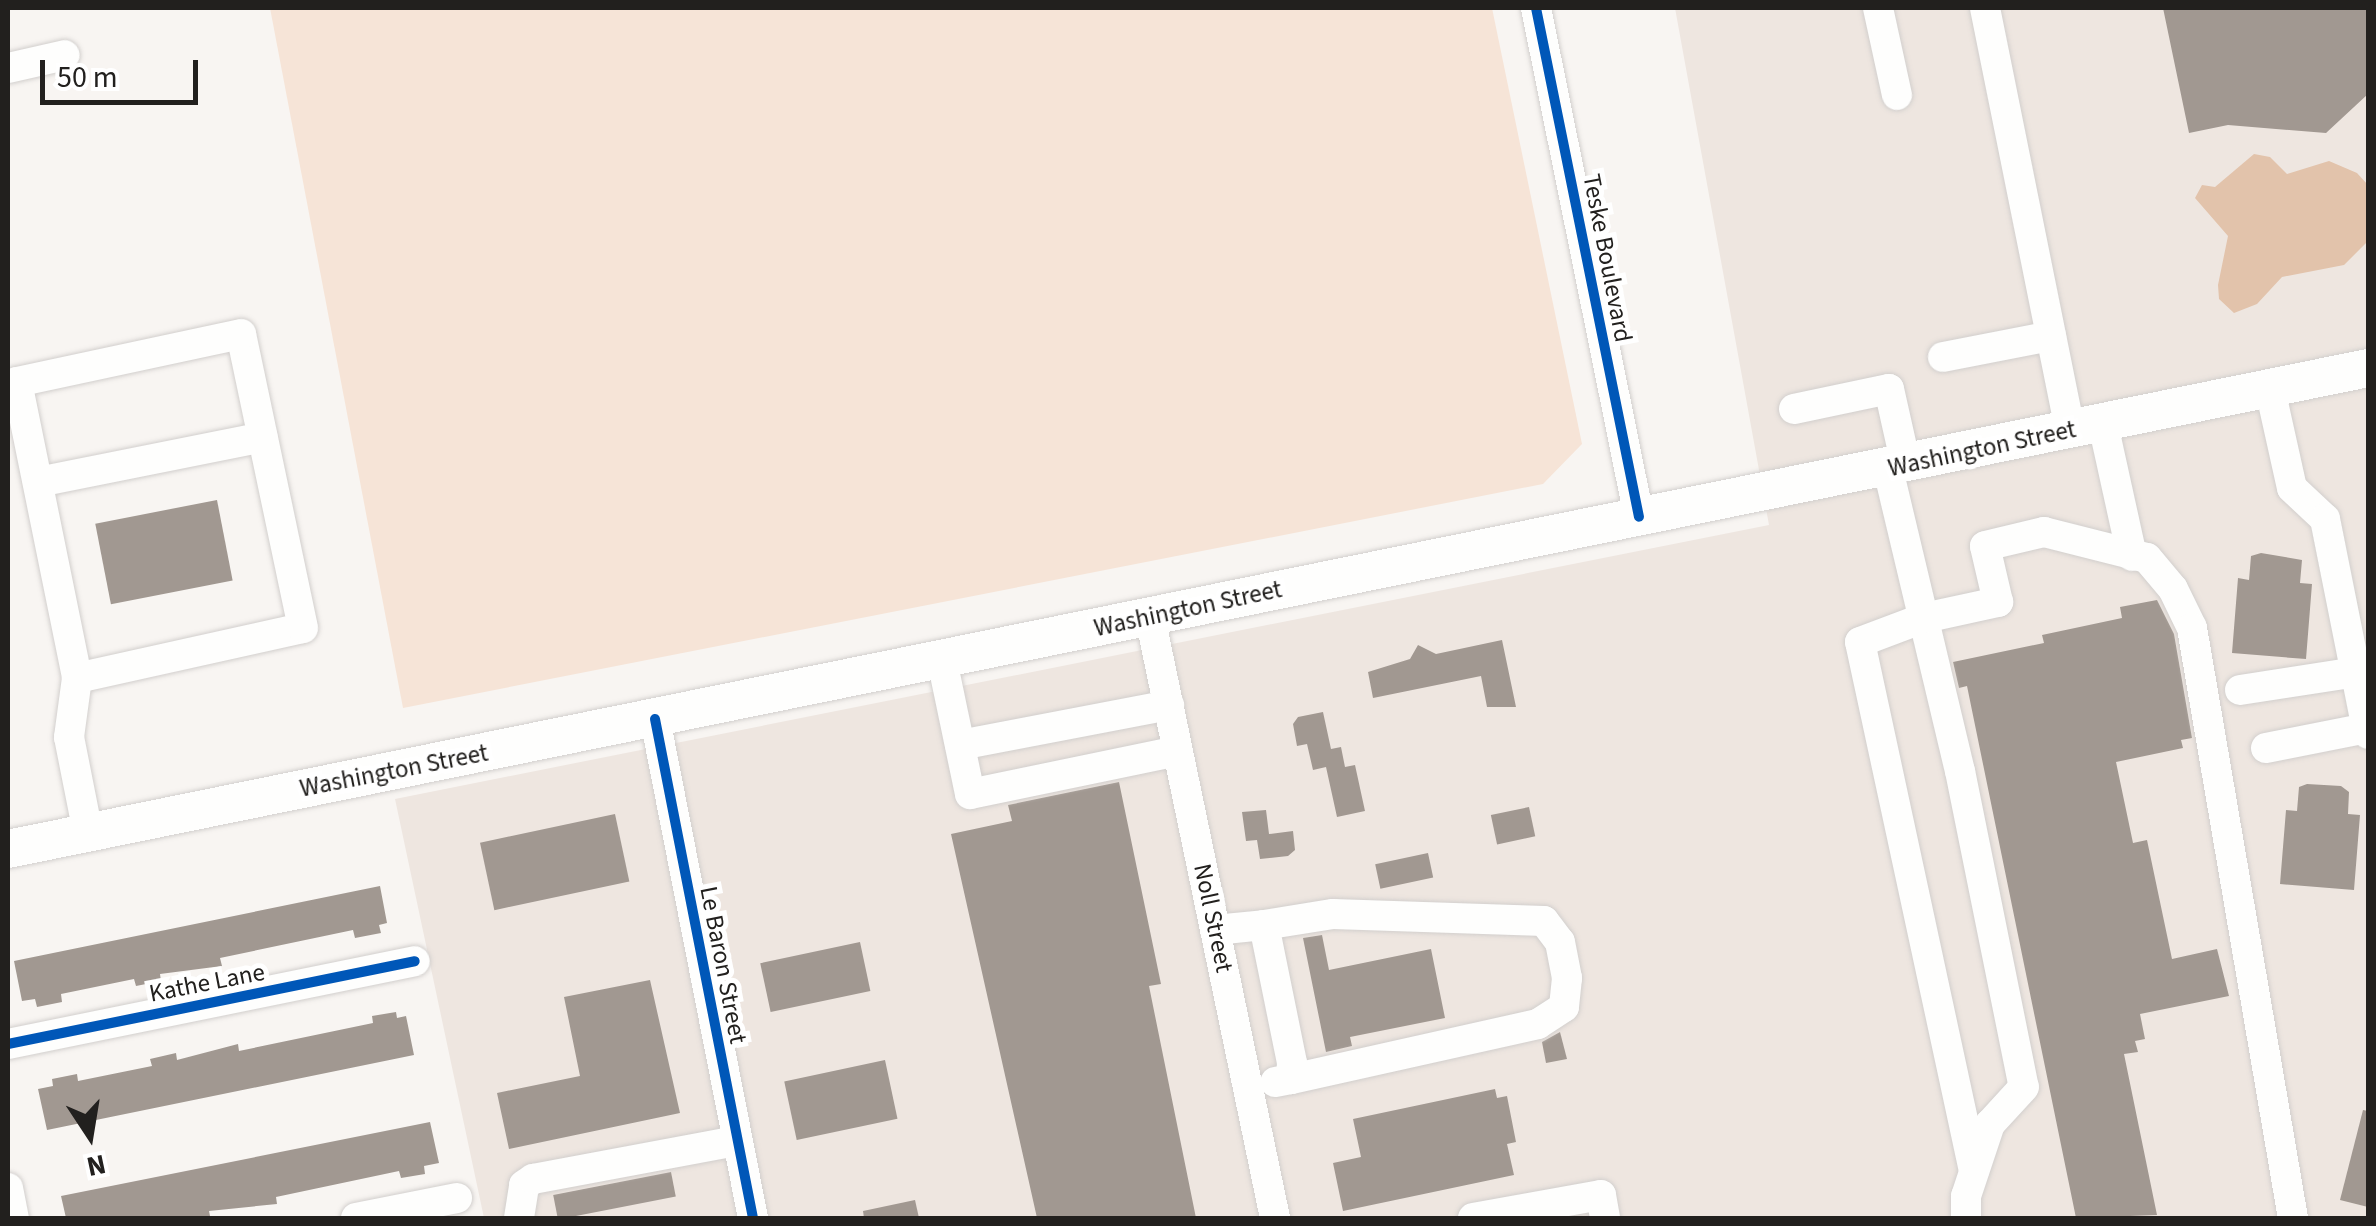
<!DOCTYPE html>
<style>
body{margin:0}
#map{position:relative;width:2376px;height:1226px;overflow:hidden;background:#f8f5f2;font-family:"Source Sans 3",sans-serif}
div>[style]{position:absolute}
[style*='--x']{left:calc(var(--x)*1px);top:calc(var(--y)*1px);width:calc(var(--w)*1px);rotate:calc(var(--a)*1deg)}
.built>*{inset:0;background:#eee6e0}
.green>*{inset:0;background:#f6e4d7}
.water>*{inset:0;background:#e2c3ab}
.building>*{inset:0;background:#a19891;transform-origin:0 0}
.roads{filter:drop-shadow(0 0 2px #d2cfcd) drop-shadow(0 0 2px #d2cfcd)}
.minor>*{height:30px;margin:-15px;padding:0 15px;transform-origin:15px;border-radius:15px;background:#fefefd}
.major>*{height:38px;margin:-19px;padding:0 19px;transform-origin:19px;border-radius:19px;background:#fefefd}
.cycleway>*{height:10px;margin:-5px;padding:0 5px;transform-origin:5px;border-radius:5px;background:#0057b8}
span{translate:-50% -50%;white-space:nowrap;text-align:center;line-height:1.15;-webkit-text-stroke:10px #fff;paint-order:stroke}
.street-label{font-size:25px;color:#22201e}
.frame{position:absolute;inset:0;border:10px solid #22201e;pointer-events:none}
.north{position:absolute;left:40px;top:1086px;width:100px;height:100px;-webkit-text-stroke:8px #fff;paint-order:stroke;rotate:168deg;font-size:28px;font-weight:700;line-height:40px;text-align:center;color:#22201e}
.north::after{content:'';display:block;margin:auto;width:35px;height:45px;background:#22201e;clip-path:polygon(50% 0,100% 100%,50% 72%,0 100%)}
.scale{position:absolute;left:40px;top:60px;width:158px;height:45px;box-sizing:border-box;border:5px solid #22201e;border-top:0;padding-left:12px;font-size:30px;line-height:35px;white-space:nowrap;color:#22201e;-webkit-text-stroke:8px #fff;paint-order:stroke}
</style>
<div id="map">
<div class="built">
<div style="clip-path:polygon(1675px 8px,2368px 8px,2368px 1218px,484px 1218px,395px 799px,1769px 525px)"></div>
</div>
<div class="green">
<div style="clip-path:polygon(270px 8px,1492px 8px,1582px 444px,1543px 484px,403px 708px)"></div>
</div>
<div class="water">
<div style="clip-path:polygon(2254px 154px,2270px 157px,2287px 174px,2329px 161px,2357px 173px,2368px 185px,2368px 241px,2344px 265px,2282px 277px,2257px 304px,2234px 313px,2219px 299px,2218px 285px,2228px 236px,2195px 198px,2202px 185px,2215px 187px)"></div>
</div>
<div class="building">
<div style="clip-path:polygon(2163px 8px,2368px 8px,2368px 94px,2326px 133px,2228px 125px,2189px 133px)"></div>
<div style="left:217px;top:500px;width:82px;height:124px;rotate:79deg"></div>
<div style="clip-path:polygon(2261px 553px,2302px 560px,2300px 583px,2312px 584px,2306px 659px,2232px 653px,2238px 578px,2249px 580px,2251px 556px)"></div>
<div style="clip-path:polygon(2157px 600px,2174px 634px,2192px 738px,2181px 740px,2183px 748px,2116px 762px,2133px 843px,2147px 840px,2172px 959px,2217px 949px,2229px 996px,2140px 1014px,2145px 1039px,2135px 1041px,2138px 1052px,2124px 1054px,2157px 1215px,2076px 1218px,1967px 686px,1959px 688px,1953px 662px,2044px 643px,2042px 635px,2122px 618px,2120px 607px)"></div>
<div style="clip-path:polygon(1502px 640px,1516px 707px,1487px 707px,1481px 676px,1373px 698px,1368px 672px,1410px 659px,1418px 645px,1436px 654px)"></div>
<div style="clip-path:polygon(1323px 712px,1331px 749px,1341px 747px,1345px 767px,1355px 765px,1365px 811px,1337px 817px,1326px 767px,1313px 770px,1307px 744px,1297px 746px,1293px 724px,1298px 717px)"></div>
<div style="clip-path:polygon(1119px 782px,1161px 984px,1149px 986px,1196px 1218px,1037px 1218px,951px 834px,1012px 821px,1008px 805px)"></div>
<div style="clip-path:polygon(2307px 784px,2341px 786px,2349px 792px,2348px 814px,2360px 815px,2354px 890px,2280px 884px,2286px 810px,2297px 811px,2299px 787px)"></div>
<div style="left:1529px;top:807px;width:30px;height:39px;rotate:78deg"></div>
<div style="clip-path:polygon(1266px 810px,1269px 834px,1293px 831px,1295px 850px,1288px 856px,1260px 859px,1257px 840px,1246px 841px,1242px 812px)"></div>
<div style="left:615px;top:814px;width:69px;height:138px;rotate:78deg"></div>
<div style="left:1428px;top:853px;width:25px;height:54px;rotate:78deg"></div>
<div style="clip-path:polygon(380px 886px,387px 923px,379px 925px,381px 933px,355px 938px,353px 930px,220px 958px,222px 966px,160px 974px,161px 981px,136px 986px,134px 979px,61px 994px,62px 1002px,37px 1007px,35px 999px,22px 1001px,14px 961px)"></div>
<div style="clip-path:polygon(1322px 935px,1329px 970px,1431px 949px,1445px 1018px,1350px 1037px,1352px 1046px,1326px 1052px,1303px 938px)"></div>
<div style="left:860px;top:942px;width:50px;height:102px;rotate:78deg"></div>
<div style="clip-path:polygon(650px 980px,680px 1113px,509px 1149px,497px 1093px,580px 1076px,564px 997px)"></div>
<div style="clip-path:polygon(396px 1012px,397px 1018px,406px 1016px,414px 1055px,47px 1130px,38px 1089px,53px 1086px,52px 1079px,77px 1074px,78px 1081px,152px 1066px,150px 1059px,176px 1053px,177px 1060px,238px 1044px,239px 1051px,373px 1023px,372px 1016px)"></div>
<div style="clip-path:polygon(1560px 1032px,1567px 1059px,1546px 1063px,1542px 1042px)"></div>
<div style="left:885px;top:1060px;width:60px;height:103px;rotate:78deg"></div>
<div style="clip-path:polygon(1495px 1089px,1497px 1098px,1507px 1096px,1516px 1142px,1507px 1144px,1514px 1175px,1343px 1211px,1333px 1163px,1361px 1157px,1353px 1119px)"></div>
<div style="clip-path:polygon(2363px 1110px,2368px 1111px,2368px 1207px,2340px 1200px)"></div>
<div style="clip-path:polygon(430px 1122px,439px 1163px,424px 1166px,425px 1174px,401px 1178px,399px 1171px,276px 1197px,277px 1204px,209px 1211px,210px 1216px,198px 1218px,66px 1218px,61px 1196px)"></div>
<div style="left:671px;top:1172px;width:25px;height:120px;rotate:79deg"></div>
<div style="clip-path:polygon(915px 1200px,919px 1218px,864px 1218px,863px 1211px)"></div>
</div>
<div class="roads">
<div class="minor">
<div style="--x:1536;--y:8;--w:519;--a:78.56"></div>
<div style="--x:1878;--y:8;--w:89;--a:77.7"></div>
<div style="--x:1985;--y:8;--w:431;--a:78.6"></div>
<div style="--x:8;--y:68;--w:58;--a:-12.8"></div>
<div style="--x:1943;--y:357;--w:110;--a:-11"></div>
<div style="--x:2270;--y:389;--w:101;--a:77.5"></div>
<div style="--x:2292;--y:488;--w:45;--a:43.2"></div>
<div style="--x:2325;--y:519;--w:219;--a:78.7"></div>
<div style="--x:1794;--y:409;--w:97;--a:-11.9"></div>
<div style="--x:1889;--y:389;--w:78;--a:77.4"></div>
<div style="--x:2103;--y:424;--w:135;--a:77.6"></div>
<div style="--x:1888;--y:469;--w:310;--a:76.6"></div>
<div style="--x:1960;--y:771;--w:322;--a:78.6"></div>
<div style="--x:2024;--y:1087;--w:50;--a:132.6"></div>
<div style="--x:1990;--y:1124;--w:76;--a:108.4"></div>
<div style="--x:1966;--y:1196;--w:22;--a:90"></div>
<div style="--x:38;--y:482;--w:229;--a:-11.3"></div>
<div style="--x:1150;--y:617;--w:614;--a:78.25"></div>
<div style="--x:942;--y:660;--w:137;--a:78.2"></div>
<div style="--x:970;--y:794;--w:212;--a:-11.7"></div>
<div style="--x:77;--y:678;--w:231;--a:-12.5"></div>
<div style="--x:303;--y:628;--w:300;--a:-101.9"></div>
<div style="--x:241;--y:334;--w:229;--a:167.9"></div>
<div style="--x:17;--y:382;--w:302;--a:78.5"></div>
<div style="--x:77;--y:678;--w:60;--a:97.7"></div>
<div style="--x:69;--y:737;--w:98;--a:78.8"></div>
<div style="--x:2240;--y:690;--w:117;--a:-8.8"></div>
<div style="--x:655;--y:719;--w:509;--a:78.89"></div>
<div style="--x:960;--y:745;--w:213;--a:-10.8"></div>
<div style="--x:2266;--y:748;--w:103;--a:-11.2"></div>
<div style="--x:1264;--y:925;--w:70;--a:-9.1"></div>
<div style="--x:1333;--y:914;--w:211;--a:1.9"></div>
<div style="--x:1544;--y:921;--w:26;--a:53"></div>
<div style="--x:1560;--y:942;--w:37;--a:79"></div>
<div style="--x:1567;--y:978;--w:29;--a:96"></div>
<div style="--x:1564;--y:1007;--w:31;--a:147"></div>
<div style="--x:1538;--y:1024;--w:253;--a:167.4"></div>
<div style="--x:1215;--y:930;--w:49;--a:-5.8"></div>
<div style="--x:1264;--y:925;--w:141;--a:78.5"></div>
<div style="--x:1292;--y:1063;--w:16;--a:94"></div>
<div style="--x:1291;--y:1079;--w:16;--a:169"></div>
<div style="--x:8;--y:1044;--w:415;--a:-11.5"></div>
<div style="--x:1974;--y:1171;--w:541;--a:-102.16"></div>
<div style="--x:1860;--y:642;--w:68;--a:-20.6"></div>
<div style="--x:1924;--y:618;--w:76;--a:-12.2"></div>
<div style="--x:1998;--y:602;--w:57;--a:-103.1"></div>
<div style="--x:1985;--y:546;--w:61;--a:-13.3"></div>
<div style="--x:2044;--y:532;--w:106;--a:14.2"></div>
<div style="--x:2147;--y:558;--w:40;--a:50"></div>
<div style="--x:2173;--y:589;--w:43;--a:64"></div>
<div style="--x:2192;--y:628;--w:599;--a:80.29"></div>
<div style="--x:8;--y:1188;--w:31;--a:79"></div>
<div style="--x:356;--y:1218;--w:103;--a:-11.2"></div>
<div style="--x:519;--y:1218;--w:33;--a:-81"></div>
<div style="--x:524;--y:1185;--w:11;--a:-34"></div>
<div style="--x:533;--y:1179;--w:208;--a:-10.6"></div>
<div style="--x:1473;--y:1218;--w:130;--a:-10.2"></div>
<div style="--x:1601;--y:1195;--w:23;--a:80"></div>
</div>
<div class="major">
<div style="--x:8;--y:849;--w:2409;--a:-11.52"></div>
</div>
</div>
<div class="cycleway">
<div style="--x:1536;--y:8;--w:519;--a:78.56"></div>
<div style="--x:655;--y:719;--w:509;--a:78.89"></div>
<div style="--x:8;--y:1044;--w:415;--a:-11.5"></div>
</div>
<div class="street-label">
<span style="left:1607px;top:258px;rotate:79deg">Teske Boulevard</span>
<span style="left:1982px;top:449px;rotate:-12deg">Washington Street</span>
<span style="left:1188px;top:609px;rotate:-12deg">Washington Street</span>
<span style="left:394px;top:771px;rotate:-11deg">Washington Street</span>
<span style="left:1213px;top:918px;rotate:78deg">Noll Street</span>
<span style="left:723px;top:965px;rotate:79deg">Le Baron Street</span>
<span style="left:207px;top:983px;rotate:-11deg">Kathe Lane</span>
</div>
<div class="frame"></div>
<div class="north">N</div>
<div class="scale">50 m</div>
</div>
